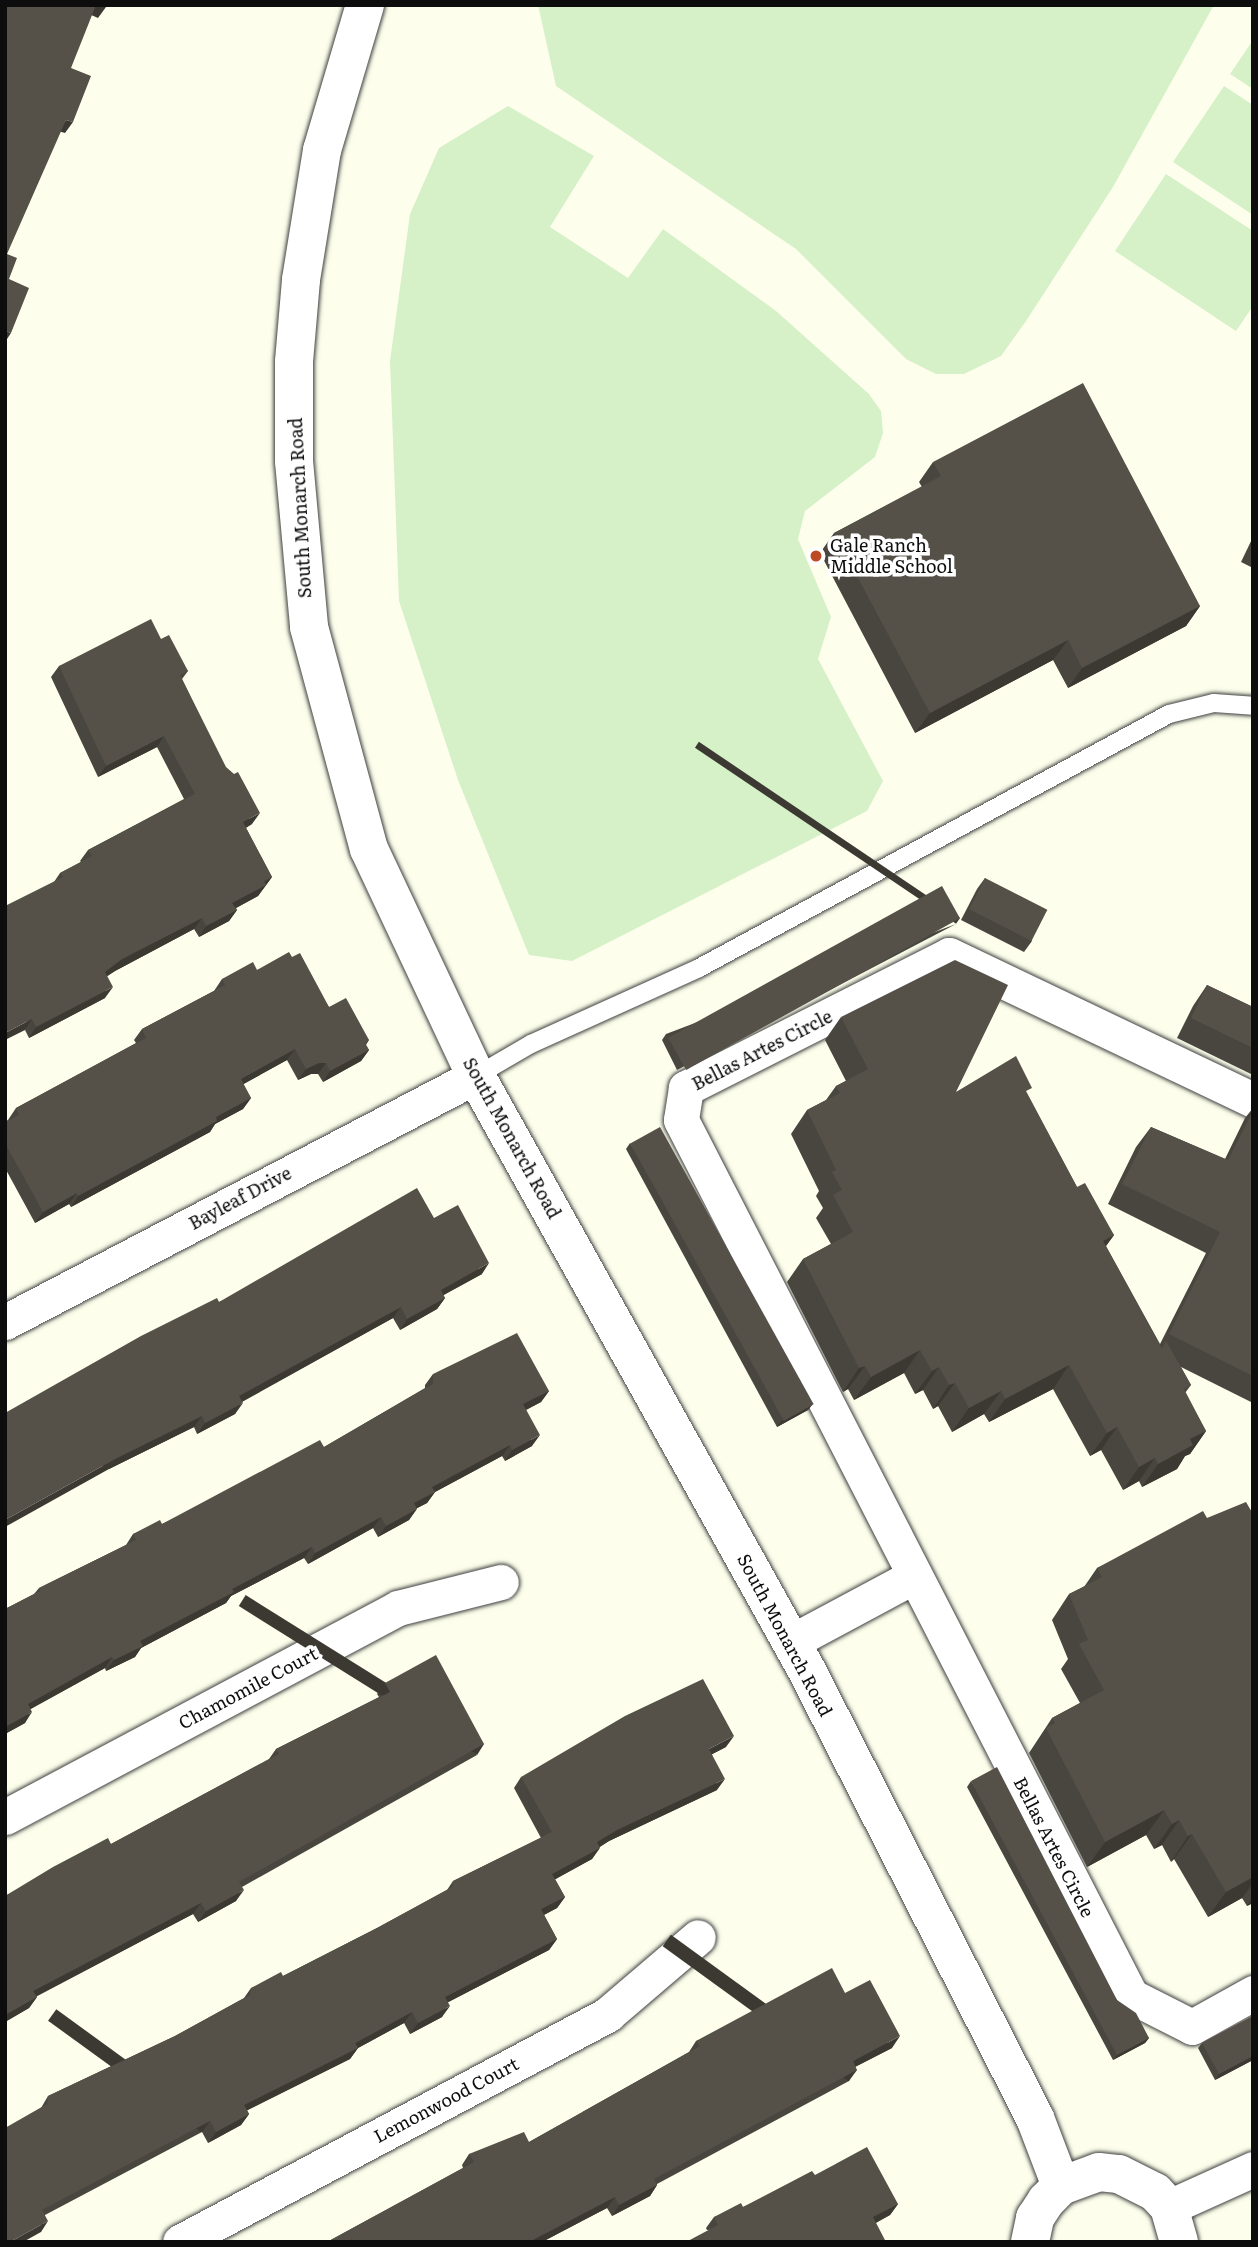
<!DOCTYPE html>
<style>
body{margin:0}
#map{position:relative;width:1258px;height:2247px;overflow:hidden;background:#fdffec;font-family:Literata,serif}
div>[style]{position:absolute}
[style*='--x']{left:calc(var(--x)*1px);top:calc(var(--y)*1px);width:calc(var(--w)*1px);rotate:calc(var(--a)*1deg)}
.pitch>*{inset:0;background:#d6f0c8}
.roads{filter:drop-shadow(0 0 2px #404040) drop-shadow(0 0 2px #404040)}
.service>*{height:18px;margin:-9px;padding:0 9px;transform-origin:9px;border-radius:9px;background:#fff}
.minor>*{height:35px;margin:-17.5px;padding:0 17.5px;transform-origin:17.5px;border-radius:17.5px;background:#fff}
.tertiary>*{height:38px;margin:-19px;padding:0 19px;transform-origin:19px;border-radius:19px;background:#fff}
.wall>*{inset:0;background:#49463f}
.shaded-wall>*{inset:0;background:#3c3933;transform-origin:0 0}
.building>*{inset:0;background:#555149;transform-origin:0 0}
.dots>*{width:19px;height:19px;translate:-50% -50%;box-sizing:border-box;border:4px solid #fff;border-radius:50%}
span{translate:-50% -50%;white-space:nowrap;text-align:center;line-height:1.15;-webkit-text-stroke:7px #fff;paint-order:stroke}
.street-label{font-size:18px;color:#0d0d0d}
.poi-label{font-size:18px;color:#0d0d0d}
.left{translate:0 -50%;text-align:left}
.frame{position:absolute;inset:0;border:7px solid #0d0d0d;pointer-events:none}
</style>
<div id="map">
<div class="pitch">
<div style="clip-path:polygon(538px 5px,1214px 5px,1113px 187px,1026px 321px,1001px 356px,964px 374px,936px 374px,906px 359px,796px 249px,556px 86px)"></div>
<div style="clip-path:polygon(1253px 40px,1253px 89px,1230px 74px)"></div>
<div style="clip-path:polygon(1224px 86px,1253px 105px,1253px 215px,1173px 162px)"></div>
<div style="clip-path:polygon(508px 106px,594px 156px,550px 227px,628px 278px,663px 229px,776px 311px,869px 394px,881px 411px,883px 433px,875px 457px,805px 511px,798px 539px,831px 617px,818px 659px,883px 781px,867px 811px,572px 961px,529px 955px,458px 780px,399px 601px,390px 361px,410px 214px,439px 148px)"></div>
<div style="clip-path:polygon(1166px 174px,1253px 231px,1253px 306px,1236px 331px,1115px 251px)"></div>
</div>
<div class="roads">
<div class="service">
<div style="--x:476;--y:1076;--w:64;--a:-30.2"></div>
<div style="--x:531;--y:1044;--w:184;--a:-24.3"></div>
<div style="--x:699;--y:968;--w:534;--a:-28.39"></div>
<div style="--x:1169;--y:714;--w:46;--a:-13.7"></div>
<div style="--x:1214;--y:703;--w:39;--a:4"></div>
</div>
<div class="minor">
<div style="--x:1253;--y:1100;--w:337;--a:-154.5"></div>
<div style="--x:949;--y:955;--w:295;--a:153.2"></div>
<div style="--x:686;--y:1088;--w:32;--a:99"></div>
<div style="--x:681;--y:1120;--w:985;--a:62.81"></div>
<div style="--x:1131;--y:1996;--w:68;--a:26.9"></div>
<div style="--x:1192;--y:2027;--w:70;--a:-29.1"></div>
<div style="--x:5;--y:1322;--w:531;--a:-27.58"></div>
<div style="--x:791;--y:1642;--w:140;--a:-28.2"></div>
<div style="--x:5;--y:1817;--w:445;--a:-28"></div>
<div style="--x:398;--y:1608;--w:106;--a:-14.2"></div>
<div style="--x:1169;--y:2207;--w:92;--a:-24.3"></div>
<div style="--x:180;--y:2242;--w:485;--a:-28"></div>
<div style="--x:608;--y:2014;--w:118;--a:-40.5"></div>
</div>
<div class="tertiary">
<div style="--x:365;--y:5;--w:151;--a:106.5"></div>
<div style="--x:322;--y:150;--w:132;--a:99.2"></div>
<div style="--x:301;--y:280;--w:82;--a:94.9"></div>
<div style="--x:294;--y:362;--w:99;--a:90"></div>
<div style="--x:294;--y:461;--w:167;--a:84.8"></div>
<div style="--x:309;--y:627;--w:230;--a:74.9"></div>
<div style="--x:369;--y:849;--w:251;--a:64.8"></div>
<div style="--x:476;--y:1076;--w:676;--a:60.9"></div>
<div style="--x:805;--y:1667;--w:506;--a:62.98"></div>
<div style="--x:1035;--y:2118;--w:73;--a:69.1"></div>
<div style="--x:1030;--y:2242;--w:25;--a:-78"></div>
<div style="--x:1035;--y:2218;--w:20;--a:-57"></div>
<div style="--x:1046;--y:2201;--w:21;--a:-45"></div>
<div style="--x:1061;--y:2186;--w:40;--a:-20.2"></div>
<div style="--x:1099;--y:2172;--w:20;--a:6"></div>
<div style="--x:1119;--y:2174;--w:40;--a:26.6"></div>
<div style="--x:1155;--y:2192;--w:21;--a:47"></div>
<div style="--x:1169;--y:2207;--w:36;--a:74"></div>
</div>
</div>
<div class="wall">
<div style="clip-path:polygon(933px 462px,1200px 606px,1186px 626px,1068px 688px,1053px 660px,915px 733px,820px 553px,834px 533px,922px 487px,919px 482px)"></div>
<div style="clip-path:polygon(1253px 537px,1253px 568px,1241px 562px)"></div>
<div style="clip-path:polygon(161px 639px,188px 671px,182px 679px,252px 824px,246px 828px,272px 877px,258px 896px,236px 908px,237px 910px,229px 921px,199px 937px,194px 929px,115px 971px,107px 976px,105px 998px,29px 1038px,25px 1030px,54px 882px,60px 873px,81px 862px,80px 861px,88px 850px,184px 799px,157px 747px,98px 777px,51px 677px,59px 666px)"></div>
<div style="clip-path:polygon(985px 878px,1032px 941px,1024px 952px,961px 920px,977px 889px)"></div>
<div style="clip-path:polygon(956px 924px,677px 1070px,662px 1040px,666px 1034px)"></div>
<div style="clip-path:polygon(292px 957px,329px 1007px,369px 1040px,366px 1045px,369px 1050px,361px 1061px,323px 1082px,318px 1074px,311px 1074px,298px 1080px,287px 1060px,243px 1084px,251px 1098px,243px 1109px,215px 1124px,210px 1132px,71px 1207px,69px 1204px,35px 1223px,5px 1168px,5px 1122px,8px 1120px,16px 1108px,136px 1043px,134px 1040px,142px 1029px,214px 991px,222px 979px,257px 970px)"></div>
<div style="clip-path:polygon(1207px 985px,1253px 1007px,1253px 1075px,1177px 1038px,1193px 1006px)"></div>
<div style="clip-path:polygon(841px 1017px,956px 1092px,1027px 1094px,1077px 1187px,1114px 1235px,1106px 1246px,1160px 1344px,1206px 1253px,1108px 1204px,1136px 1147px,1151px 1127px,1225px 1159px,1245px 1118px,1253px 1108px,1253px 1403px,1181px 1367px,1191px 1385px,1185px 1393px,1206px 1431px,1190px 1454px,1185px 1456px,1177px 1469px,1142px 1487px,1139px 1481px,1123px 1490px,1101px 1450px,1090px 1456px,1053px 1389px,989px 1422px,984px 1414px,952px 1432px,938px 1406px,933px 1409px,923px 1390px,915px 1394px,904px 1373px,854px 1400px,848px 1389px,843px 1392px,787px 1282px,803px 1259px,831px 1244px,816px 1218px,823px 1208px,816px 1196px,819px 1191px,791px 1134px,807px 1110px,826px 1100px,836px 1086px,846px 1081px,825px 1040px)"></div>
<div style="clip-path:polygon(630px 1143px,812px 1405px,808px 1410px,777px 1427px,626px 1149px)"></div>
<div style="clip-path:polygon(434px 1218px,482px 1274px,443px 1295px,445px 1298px,437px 1309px,400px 1330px,393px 1318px,242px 1402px,235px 1414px,197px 1434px,194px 1427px,109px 1469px,6px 1414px,219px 1302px)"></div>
<div style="clip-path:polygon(433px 1374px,549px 1391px,541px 1402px,526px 1410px,532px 1446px,505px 1461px,502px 1456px,435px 1492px,427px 1503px,417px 1508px,409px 1520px,378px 1537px,373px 1528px,308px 1564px,304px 1558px,231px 1596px,226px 1603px,141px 1648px,135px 1657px,106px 1671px,105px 1668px,30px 1709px,25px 1723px,5px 1734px,5px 1609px,34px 1594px,39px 1588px,126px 1545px,133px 1534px,162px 1524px,324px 1447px,425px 1388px,425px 1385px)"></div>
<div style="clip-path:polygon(1253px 1514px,1253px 1903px,1247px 1906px,1242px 1898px,1208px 1917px,1174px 1859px,1171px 1862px,1162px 1845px,1154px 1849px,1146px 1835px,1087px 1867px,1029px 1753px,1052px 1718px,1080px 1703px,1061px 1669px,1068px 1659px,1052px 1620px,1069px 1594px,1084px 1587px,1097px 1568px,1207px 1518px)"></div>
<div style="clip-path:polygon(385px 1683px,477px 1755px,242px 1887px,236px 1901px,198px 1922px,193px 1914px,36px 1996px,37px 1997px,29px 2008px,5px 2022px,5px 1896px,111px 1844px,269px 1759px,276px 1749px,379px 1697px,377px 1694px)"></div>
<div style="clip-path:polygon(726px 1747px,712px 1754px,717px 1790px,609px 1841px,600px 1847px,592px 1859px,555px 1879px,565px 1897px,557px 1908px,544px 1915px,557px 1939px,549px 1950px,448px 2002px,442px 2017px,410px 2034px,404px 2023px,358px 2048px,350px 2059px,247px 2110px,249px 2114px,241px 2125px,208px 2143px,202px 2132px,45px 2215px,41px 2232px,41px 2108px,48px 2096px,175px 2036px,244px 1998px,251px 1988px,283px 1976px,377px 1928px,447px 1890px,453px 1881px,541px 1838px,514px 1788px,521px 1777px)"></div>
<div style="clip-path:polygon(971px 1781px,1117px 2000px,1149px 2038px,1145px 2043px,1113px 2060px,967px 1787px)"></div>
<div style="clip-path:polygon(845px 1993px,892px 2048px,855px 2067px,849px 2081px,657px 2184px,657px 2185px,650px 2196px,612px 2216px,607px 2208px,542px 2242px,327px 2242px,463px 2168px,462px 2165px,469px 2154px,529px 2142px,689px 2052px,696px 2041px)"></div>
<div style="clip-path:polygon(1253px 2016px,1253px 2060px,1215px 2080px,1198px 2048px,1202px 2043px)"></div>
<div style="clip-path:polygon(815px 2175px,898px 2204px,890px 2215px,876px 2223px,707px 2230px,706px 2228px,714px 2217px,743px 2207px)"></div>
</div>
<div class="shaded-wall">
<div style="clip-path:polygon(95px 5px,101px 5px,106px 7px,98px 18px,89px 14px)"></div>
<div style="clip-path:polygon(66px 120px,73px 122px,65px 133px,58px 131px)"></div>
<div style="clip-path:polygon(5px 331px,11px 333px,5px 342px)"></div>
<div style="clip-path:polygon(1200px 606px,1186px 626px,1068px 688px,1082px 668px)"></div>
<div style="clip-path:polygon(1068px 640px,1053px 660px,915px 733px,930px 713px)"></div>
<div style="clip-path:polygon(164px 736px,157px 747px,98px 777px,106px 766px)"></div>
<div style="clip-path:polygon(260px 813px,252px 824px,235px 833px,243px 822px)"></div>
<div style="clip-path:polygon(272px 877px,258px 896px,225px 914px,232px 903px)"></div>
<div style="clip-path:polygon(237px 910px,229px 921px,199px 937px,206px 926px)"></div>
<div style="clip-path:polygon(202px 918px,194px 929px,115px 971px,97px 983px,105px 972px,122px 959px)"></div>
<div style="left:960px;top:918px;width:7px;height:315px;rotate:124deg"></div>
<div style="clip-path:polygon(113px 987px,105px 998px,29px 1038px,36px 1027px)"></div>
<div style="clip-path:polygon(32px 1019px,25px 1030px,5px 1040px,5px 1033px)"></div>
<div style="clip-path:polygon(295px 1049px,287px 1060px,233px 1090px,241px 1079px)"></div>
<div style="clip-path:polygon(369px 1050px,361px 1061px,323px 1082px,330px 1071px)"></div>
<div style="clip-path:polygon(319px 1063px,326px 1063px,318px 1074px,311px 1074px,298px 1080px,306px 1069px)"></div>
<div style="clip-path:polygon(251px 1098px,243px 1109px,215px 1124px,210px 1132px,71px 1207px,78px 1196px,216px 1117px)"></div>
<div style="clip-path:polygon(77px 1193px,69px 1204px,35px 1223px,43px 1212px)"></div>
<div style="clip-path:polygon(1114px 1235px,1097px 1258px,1103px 1241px)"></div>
<div style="clip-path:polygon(489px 1263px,482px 1274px,433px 1301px,441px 1290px)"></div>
<div style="clip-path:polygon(445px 1298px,437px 1309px,400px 1330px,407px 1319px)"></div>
<div style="clip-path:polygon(401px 1307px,393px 1318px,232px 1407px,239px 1396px)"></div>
<div style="clip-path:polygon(920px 1350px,904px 1373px,854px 1400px,871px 1377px)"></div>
<div style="clip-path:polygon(1069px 1365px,1053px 1389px,989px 1422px,1005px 1399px)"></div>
<div style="clip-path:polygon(865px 1366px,848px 1389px,843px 1392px,859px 1368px)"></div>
<div style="clip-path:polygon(939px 1367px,923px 1390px,915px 1394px,932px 1371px)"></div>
<div style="clip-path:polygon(955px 1383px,938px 1406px,933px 1409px,949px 1385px)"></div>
<div style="clip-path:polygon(549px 1391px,541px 1402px,516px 1415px,523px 1404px)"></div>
<div style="clip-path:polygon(1001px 1391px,984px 1414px,952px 1432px,969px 1408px)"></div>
<div style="clip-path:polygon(243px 1403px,235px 1414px,197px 1434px,205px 1423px)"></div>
<div style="clip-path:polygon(812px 1405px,808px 1410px,777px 1427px,781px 1421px)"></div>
<div style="clip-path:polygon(202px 1416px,194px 1427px,109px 1469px,5px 1527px,5px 1520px,117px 1458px)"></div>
<div style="clip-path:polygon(1117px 1427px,1101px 1450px,1090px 1456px,1107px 1433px)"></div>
<div style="clip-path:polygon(1206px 1431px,1190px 1454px,1185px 1456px,1177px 1469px,1142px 1487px,1158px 1464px,1190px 1439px)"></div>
<div style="clip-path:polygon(540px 1435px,532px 1446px,505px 1461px,512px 1450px)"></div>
<div style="clip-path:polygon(510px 1445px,502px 1456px,435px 1492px,427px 1503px,406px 1514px,414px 1503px,432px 1487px)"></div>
<div style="clip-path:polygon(1155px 1458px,1139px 1481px,1123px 1490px,1139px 1467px)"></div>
<div style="clip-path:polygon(417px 1509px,409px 1520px,378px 1537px,386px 1526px)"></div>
<div style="clip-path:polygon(381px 1517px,373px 1528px,308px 1564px,315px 1553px)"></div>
<div style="clip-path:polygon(312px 1547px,304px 1558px,231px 1596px,226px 1603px,141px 1648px,135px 1657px,106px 1671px,114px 1660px,140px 1641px,232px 1589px)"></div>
<div style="clip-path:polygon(112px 1657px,105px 1668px,20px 1715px,28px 1704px)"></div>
<div style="clip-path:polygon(32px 1712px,25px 1723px,5px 1734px,5px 1727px)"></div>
<div style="clip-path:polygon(734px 1736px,726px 1747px,701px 1760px,709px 1749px)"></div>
<div style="left:484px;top:1744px;width:13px;height:281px;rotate:122deg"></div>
<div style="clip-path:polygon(725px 1779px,717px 1790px,609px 1841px,589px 1853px,597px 1842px,617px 1830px)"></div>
<div style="clip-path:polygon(1164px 1810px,1146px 1835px,1087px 1867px,1105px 1842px)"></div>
<div style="clip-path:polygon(1179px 1820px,1162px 1845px,1154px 1849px,1172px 1824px)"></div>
<div style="clip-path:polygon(1192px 1834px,1174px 1859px,1171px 1862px,1188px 1836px)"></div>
<div style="clip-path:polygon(600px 1848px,592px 1859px,545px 1885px,552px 1874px)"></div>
<div style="clip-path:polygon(1253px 1877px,1253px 1883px,1242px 1898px,1208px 1917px,1226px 1892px)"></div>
<div style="clip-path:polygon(244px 1890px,236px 1901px,198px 1922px,206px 1911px)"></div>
<div style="clip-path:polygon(565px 1897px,557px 1908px,534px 1920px,541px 1909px)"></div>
<div style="clip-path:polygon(1253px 1897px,1253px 1903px,1247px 1906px)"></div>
<div style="clip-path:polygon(201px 1903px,193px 1914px,26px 2002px,33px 1991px)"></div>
<div style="clip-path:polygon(557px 1939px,549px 1950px,437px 2008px,445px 1997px)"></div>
<div style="clip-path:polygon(37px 1997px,29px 2008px,5px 2022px,5px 2015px)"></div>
<div style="clip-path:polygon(450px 2006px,442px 2017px,410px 2034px,418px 2023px)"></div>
<div style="clip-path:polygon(412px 2012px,404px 2023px,358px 2048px,350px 2059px,236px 2116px,244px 2105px)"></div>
<div style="clip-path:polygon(900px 2036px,892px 2048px,845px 2072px,853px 2061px)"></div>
<div style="clip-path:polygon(1149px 2038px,1145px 2043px,1113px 2060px,1117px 2055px)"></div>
<div style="clip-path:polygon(1253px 2056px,1253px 2060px,1215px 2080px,1219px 2074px)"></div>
<div style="left:857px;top:2070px;width:14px;height:230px;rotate:126deg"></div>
<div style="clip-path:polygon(249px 2114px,241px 2125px,208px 2143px,216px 2132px)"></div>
<div style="left:210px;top:2121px;width:14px;height:190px;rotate:126deg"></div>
<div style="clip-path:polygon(657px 2185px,650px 2196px,612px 2216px,619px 2205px)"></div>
<div style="clip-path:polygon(615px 2197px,607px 2208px,542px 2242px,529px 2242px)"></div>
<div style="clip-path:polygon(898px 2204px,890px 2215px,865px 2228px,873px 2217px)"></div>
<div style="clip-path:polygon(48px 2221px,41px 2232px,23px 2242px,10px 2242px)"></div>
</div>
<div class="building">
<div style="clip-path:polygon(5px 5px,96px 5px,71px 68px,91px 76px,73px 122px,66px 120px,7px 254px,17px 258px,9px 279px,29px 288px,11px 333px,5px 331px)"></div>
<div style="clip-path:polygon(1083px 383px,1200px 606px,1082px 668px,1068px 640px,930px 713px,834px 533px,941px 476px,933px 462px)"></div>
<div style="clip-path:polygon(151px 619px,161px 639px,169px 635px,188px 671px,180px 675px,226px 767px,234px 774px,238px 772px,260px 813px,243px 822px,272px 877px,264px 881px,266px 885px,232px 903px,237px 910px,206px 926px,202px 918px,122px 959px,105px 972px,113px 987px,36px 1027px,32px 1019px,5px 1033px,5px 906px,63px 877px,60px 873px,92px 856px,88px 850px,195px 794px,164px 736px,106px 766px,59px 666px)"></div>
<div style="left:985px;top:878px;width:70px;height:35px;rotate:27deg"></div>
<div style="left:942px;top:886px;width:37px;height:313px;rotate:61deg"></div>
<div style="clip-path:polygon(289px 952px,292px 957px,300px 953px,329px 1007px,346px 998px,369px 1040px,365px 1043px,369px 1050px,330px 1071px,326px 1063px,319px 1063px,306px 1069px,295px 1049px,241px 1079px,251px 1098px,216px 1117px,217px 1121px,78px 1196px,77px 1193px,43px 1212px,5px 1143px,5px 1122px,19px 1115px,16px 1108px,146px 1038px,142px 1029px,225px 985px,222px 979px,253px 962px,257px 970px)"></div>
<div style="clip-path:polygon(955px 960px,1008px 985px,956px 1092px,1016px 1056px,1032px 1088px,1026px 1091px,1077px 1187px,1085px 1183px,1114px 1235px,1103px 1241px,1162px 1349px,1166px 1341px,1191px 1385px,1184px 1389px,1206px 1431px,1190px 1439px,1193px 1445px,1158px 1464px,1155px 1458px,1139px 1467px,1117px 1427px,1107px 1433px,1069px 1365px,1005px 1399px,1001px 1391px,969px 1408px,955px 1383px,949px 1385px,939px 1367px,932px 1371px,920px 1350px,871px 1377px,865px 1366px,859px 1368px,803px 1259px,853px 1232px,833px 1195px,842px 1190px,832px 1172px,836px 1170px,807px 1110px,840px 1093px,836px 1086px,868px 1069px,841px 1017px)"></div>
<div style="clip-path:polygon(1207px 985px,1253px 1007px,1253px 1048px,1191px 1018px)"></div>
<div style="clip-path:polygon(1253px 1111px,1253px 1376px,1169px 1334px,1220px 1232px,1122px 1184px,1151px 1127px,1228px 1160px)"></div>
<div style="left:660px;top:1127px;width:317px;height:34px;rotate:61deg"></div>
<div style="clip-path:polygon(417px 1188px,434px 1218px,458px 1205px,489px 1263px,441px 1290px,445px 1298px,407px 1319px,401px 1307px,239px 1396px,243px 1403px,205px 1423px,202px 1416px,117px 1458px,5px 1520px,5px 1413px,141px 1336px,217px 1298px,219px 1302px)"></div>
<div style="clip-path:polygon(517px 1333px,549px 1391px,523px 1404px,540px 1435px,512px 1450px,510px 1445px,432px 1487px,435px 1492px,414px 1503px,417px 1509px,386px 1526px,381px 1517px,315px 1553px,312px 1547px,232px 1589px,234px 1592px,140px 1641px,143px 1646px,114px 1660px,112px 1657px,28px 1704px,32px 1712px,5px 1727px,5px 1609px,40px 1591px,39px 1588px,136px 1540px,133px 1534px,160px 1520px,162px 1524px,320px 1440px,324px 1447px,433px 1384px,433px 1374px)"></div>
<div style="clip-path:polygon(1246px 1502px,1253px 1514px,1253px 1877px,1226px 1892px,1192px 1834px,1188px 1836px,1179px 1820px,1172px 1824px,1164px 1810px,1105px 1842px,1046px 1728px,1055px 1723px,1052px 1718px,1104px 1690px,1079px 1644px,1088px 1640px,1069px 1594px,1102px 1577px,1097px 1568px,1203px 1511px,1207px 1518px)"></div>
<div style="clip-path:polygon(436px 1655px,484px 1744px,239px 1882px,244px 1890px,206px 1911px,201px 1903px,33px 1991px,37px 1997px,5px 2015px,5px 1896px,53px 1867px,108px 1838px,111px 1844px,279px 1754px,276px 1749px,390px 1692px,385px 1683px)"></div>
<div style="clip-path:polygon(703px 1679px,734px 1736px,709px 1749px,725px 1779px,617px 1830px,597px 1842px,600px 1848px,552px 1874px,565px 1897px,541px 1909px,557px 1939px,445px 1997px,450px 2006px,418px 2023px,412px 2012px,355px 2043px,358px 2048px,244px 2105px,249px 2114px,216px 2132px,210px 2121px,42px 2210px,48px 2221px,10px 2242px,5px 2242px,5px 2128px,47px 2104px,48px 2096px,175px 2036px,250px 1995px,251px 1988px,281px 1972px,283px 1976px,377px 1928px,452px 1887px,453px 1881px,552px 1832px,521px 1777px,625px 1716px)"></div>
<div style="clip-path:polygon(997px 1767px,1117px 2000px,1136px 2013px,1149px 2038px,1117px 2055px,971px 1781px)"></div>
<div style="clip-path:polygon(832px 1968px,845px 1993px,870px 1980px,900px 2036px,853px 2061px,857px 2070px,654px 2179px,657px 2185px,619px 2205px,615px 2197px,529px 2242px,327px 2242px,474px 2162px,469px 2154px,524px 2132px,529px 2142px,700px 2046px,696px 2041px)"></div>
<div style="clip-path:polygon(1253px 2016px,1253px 2056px,1219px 2074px,1202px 2043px)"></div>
<div style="clip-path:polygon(867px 2147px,898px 2204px,873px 2217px,886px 2242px,686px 2242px,718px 2225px,714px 2217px,741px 2203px,743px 2207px,812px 2171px,815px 2175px)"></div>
</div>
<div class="dots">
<div style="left:816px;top:556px;background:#bc4b25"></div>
</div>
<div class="street-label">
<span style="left:300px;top:508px;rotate:-93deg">South Monarch Road</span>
<span style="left:762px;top:1050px;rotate:-27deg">Bellas Artes Circle</span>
<span style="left:512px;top:1138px;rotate:61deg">South Monarch Road</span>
<span style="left:240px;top:1198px;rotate:-28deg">Bayleaf Drive</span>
<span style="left:785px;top:1635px;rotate:62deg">South Monarch Road</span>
<span style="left:248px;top:1688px;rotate:-28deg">Chamomile Court</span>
<span style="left:1054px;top:1847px;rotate:63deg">Bellas Artes Circle</span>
<span style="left:446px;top:2100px;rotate:-28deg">Lemonwood Court</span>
</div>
<div class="poi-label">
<span class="left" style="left:830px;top:556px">Gale Ranch<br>Middle School</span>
</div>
<div class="frame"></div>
</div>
